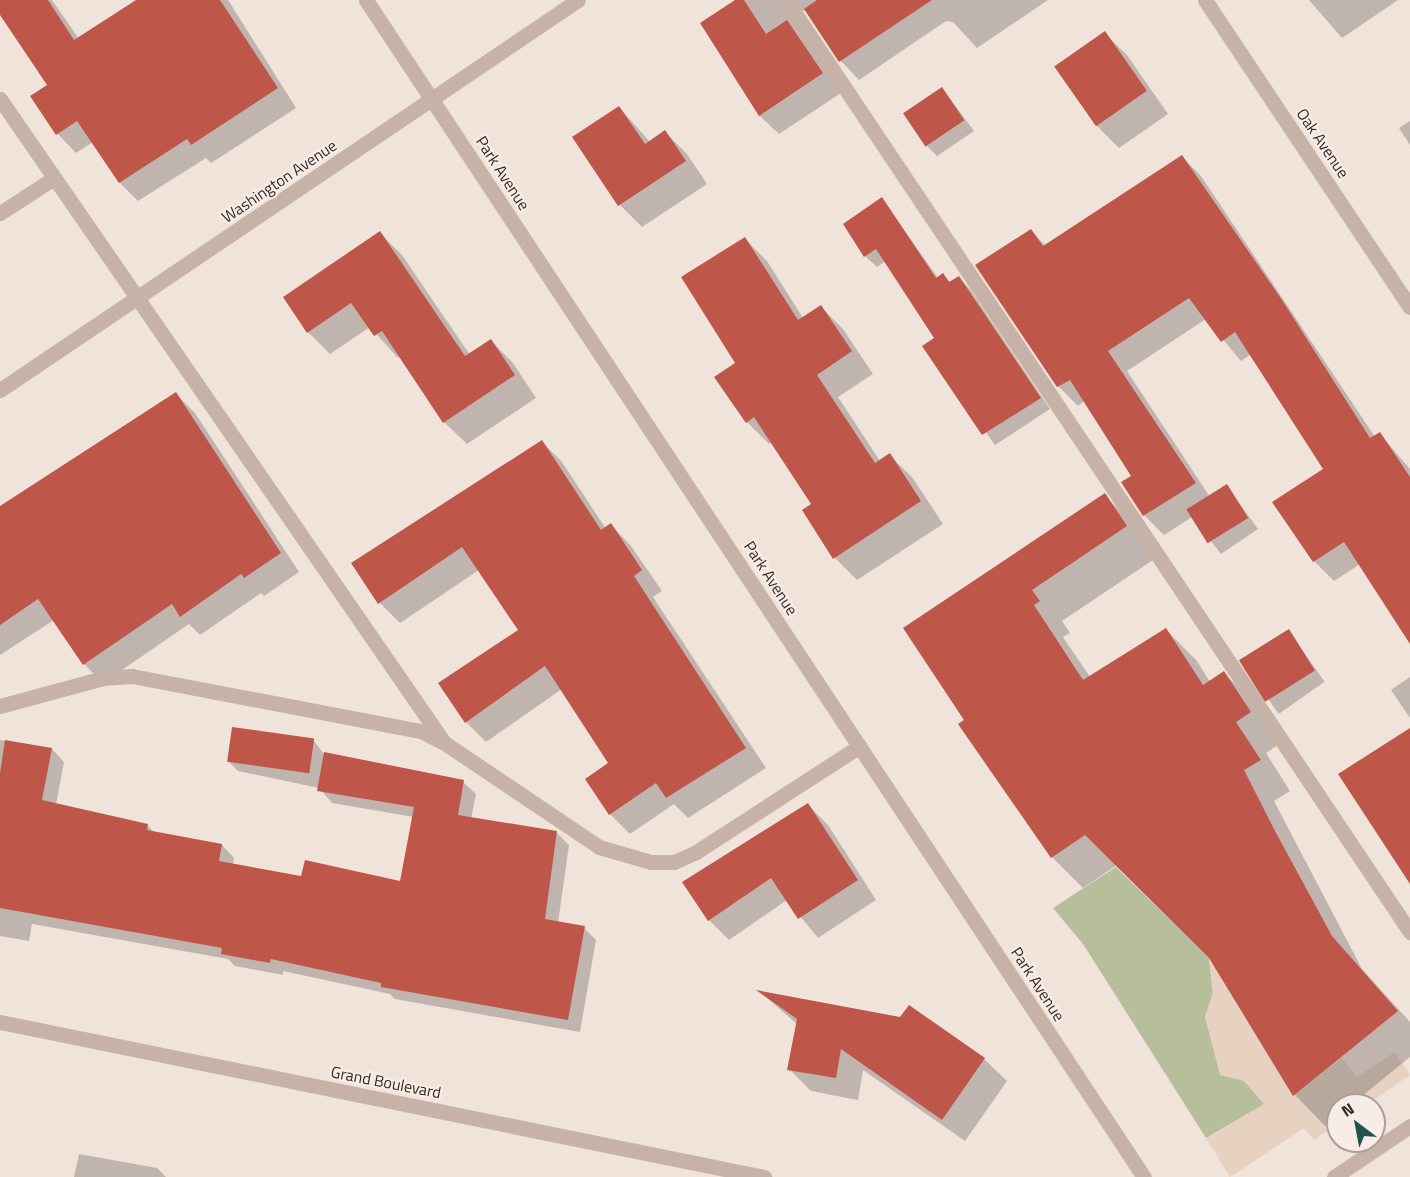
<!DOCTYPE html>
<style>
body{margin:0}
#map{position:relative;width:1410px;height:1177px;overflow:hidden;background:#f0e3da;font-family:"Titillium Web",sans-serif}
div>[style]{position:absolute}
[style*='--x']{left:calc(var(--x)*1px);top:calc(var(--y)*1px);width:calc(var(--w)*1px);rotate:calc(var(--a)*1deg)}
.green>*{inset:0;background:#b7be9c}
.plaza>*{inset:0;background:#e7d2c2}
.shadow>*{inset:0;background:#0003;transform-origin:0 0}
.building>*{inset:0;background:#be574a;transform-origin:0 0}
.service>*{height:15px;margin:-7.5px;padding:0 7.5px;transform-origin:7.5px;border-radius:7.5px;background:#c7b2a7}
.minor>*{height:15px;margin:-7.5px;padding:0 7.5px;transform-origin:7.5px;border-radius:7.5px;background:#c7b2a7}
.tertiary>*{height:15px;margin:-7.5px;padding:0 7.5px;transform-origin:7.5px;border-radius:7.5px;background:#c7b2a7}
span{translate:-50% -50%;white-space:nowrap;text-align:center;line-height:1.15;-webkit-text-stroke:4.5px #f8ede6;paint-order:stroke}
.street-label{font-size:16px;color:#342a27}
.north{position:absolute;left:1326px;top:1093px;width:60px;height:60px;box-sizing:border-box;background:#f8ede6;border:2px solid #aa9f9a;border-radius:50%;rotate:328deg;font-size:16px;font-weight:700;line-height:24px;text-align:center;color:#342a27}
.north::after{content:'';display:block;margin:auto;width:21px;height:27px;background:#20524f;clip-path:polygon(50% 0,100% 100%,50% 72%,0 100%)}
</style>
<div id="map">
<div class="green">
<div style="clip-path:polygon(1116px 867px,1209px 958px,1213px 993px,1205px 1017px,1244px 1081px,1265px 1104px,1206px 1138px,1083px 944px,1053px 908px)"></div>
</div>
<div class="plaza">
<div style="clip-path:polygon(1209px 958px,1293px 1095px,1342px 1058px,1357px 1077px,1395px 1052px,1410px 1075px,1366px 1105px,1338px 1105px,1338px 1124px,1314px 1140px,1304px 1128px,1230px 1177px,1206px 1138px,1264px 1104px,1244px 1081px,1220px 1075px,1205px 1017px,1213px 993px)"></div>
</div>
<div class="shadow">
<div style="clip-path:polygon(11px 0,52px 0,79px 39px,138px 0,228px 0,296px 108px,211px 163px,206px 158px,138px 201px,120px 183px,93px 142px,76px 153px,58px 134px,32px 97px,49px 86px,0 12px,0 7px)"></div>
<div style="clip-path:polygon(738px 0,1048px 0,977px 48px,953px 22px,946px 21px,859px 80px,841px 61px,807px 11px,800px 10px,841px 93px,779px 134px,760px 116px,702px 23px)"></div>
<div style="clip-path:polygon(1309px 0,1398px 0,1342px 38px)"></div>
<div style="clip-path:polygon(1104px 33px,1127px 55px,1168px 114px,1119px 148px,1097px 126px)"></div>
<div style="clip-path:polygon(942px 88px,974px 131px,937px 156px,926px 145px)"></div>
<div style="clip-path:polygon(619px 107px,650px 142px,665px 132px,687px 154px,707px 184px,642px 227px,620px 205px,574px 138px)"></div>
<div style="clip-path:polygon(1410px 121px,1410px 145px,1399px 128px)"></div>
<div style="clip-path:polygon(1182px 157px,1201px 176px,1375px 437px,1380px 434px,1410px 469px,1410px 641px,1360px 564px,1334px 581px,1314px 561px,1325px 469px,1251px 354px,1241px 361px,1206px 319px,1127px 371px,1210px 497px,1227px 486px,1258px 529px,1221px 554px,1192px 517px,1164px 535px,1144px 515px,1133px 476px,1084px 401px,1078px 406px,1058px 386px,1031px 231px,1046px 246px)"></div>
<div style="clip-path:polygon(882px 199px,938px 278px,943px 275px,951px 283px,959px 278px,970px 289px,1050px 409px,995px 445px,924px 346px,936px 338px,886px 261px,877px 267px,865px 256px)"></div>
<div style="clip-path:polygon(380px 233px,402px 255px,470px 355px,491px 341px,513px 363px,536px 398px,467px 444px,444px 422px,401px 356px,398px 358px,370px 327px,330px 354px,308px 332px)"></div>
<div style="clip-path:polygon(745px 239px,767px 261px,803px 318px,821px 307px,843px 329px,873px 374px,838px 397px,880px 461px,889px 455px,912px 477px,943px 524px,857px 580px,835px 558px,804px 511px,813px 505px,772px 442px,769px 444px,747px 422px,737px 363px)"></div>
<div style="clip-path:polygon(176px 394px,195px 413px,299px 572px,264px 596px,261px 593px,200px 635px,189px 624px,103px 683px,84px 664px,54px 620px,0 655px,0 509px)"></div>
<div style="clip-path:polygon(542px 442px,562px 462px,606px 529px,611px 525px,631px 546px,662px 591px,653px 597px,766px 768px,688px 818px,674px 804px,630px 834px,610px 814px,610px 764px,562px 689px,486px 742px,466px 722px,520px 631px,479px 570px,400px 623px,380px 603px)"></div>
<div style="clip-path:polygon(1104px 495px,1135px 526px,1156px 558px,1062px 621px,1070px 633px,1063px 637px,1090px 677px,1166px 630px,1197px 661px,1210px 682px,1224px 673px,1255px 704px,1281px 743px,1266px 753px,1290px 791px,1274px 801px,1362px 969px,1410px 1022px,1410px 1057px,1351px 1105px,1338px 1105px,1338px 1115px,1325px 1126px,1295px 1095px,1210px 958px,1117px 865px,1083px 888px,1052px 857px,905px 628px)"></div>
<div style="left:1289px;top:631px;width:62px;height:56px;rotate:55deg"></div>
<div style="clip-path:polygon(1410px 677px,1410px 718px,1391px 690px)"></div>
<div style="clip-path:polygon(0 740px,52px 749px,64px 762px,56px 805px,148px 826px,155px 833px,222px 845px,234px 858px,233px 865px,302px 878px,401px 883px,414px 817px,332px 803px,319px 788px,238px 771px,227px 760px,314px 741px,324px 754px,463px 782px,476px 794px,471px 819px,556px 832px,569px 845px,558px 923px,584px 928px,596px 940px,580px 1032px,395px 999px,390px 994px,283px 971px,283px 975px,235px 966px,228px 959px,32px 924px,29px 941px,0 936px)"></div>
<div style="clip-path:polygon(808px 805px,828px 825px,876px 900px,818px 938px,787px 900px,729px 940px,709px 920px)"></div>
<div style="clip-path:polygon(760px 992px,984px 1059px,1007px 1081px,965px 1141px,863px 1070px,858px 1100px,811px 1091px,789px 1069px,797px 1024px)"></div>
<div style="clip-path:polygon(79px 1154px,157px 1168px,166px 1177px,74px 1177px)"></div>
</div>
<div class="building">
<div style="clip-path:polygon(0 0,48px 0,74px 40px,136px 0,220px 0,278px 88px,191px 145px,187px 139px,119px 183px,77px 121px,56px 135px,30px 96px,47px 85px,0 15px)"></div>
<div style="clip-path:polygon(735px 0,744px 0,766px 34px,787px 20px,823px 73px,759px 116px,700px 23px)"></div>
<div style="clip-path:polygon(817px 0,932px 0,839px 62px,804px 9px)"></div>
<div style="left:1105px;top:31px;width:73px;height:62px;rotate:55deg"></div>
<div style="left:942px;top:87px;width:40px;height:47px;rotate:56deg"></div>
<div style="clip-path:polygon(619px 106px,645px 144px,665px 130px,686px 161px,618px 206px,572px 137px)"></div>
<div style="clip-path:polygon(1182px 155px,1282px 300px,1370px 438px,1380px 432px,1410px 477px,1410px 644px,1344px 542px,1313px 562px,1272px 502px,1323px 469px,1235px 332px,1221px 342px,1189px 298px,1108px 351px,1196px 483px,1143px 516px,1121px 482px,1131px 476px,1070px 380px,1057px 387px,975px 265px,1031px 229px,1043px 246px)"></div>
<div style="clip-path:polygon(882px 197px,936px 278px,943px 273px,949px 282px,959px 276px,1041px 398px,982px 435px,922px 346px,934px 338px,876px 249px,864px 257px,843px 224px)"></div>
<div style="clip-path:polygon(380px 231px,465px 356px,491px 339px,515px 375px,443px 423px,382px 331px,374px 336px,351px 303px,307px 333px,283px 297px)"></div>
<div style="clip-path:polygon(745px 237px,798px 320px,821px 305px,852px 351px,817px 375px,875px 463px,890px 453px,921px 501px,833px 559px,802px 510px,811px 504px,754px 417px,746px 423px,714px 377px,735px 363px,681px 277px)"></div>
<div style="clip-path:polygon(176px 392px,281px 553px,244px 578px,241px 574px,180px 617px,172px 604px,83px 665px,38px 599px,0 625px,0 506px)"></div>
<div style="clip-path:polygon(542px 440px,601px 530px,611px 523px,642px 570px,634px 576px,746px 748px,666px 798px,656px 783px,609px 815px,585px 779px,608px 763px,545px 666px,465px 723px,438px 683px,518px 630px,462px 547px,378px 604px,351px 563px)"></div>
<div style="left:1227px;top:484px;width:40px;height:48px;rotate:58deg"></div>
<div style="clip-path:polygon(1105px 493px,1127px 526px,1032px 590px,1040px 601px,1034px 605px,1083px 680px,1166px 628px,1203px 685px,1224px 671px,1251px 712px,1236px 722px,1261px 760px,1244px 770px,1275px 831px,1332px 936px,1398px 1011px,1293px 1096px,1209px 958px,1085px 835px,1051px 858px,958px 724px,964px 720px,903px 628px)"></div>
<div style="left:1289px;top:629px;width:49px;height:59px;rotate:58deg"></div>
<div style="left:232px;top:727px;width:83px;height:35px;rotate:8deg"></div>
<div style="clip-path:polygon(1410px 728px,1410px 884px,1338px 774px)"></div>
<div style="clip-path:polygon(5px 740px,52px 748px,42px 800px,148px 824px,147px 830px,222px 844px,219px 861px,301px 876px,305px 860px,400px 881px,414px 807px,317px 791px,324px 752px,464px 780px,458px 815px,557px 831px,545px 919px,585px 926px,568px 1020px,381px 987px,381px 983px,271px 959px,270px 963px,221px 954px,222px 948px,0 908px,0 773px)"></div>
<div style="clip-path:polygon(808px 803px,858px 880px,798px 919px,771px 878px,708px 921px,682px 882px)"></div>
<div style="clip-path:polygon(756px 990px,900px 1017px,909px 1005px,985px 1058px,942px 1120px,841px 1049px,836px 1078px,787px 1070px,797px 1019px)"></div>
</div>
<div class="service">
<div style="--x:786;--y:0;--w:1122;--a:56.2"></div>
<div style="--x:0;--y:99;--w:780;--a:55.39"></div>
<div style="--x:0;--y:213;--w:64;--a:-32.9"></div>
<div style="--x:0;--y:706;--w:107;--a:-15.2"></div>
<div style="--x:103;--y:678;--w:29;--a:-4"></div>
<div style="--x:132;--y:676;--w:294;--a:10.8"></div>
<div style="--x:421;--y:731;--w:25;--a:27"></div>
<div style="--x:443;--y:742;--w:188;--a:33.9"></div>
<div style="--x:599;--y:847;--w:54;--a:16.1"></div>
<div style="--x:651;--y:862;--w:23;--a:0"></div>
<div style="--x:674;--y:862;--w:24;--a:-24"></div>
<div style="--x:696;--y:852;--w:195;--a:-32.9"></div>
</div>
<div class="minor">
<div style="--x:366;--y:0;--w:1411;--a:56.54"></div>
<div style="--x:1205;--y:0;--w:369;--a:56.3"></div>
<div style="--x:1334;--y:1177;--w:92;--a:-33.9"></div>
</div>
<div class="tertiary">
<div style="--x:0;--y:390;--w:697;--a:-34.01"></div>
<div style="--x:0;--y:1022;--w:780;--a:11.47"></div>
</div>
<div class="street-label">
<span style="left:1323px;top:143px;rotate:56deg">Oak Avenue</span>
<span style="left:503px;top:173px;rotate:57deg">Park Avenue</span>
<span style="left:279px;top:181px;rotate:-34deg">Washington Avenue</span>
<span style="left:771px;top:578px;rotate:57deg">Park Avenue</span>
<span style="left:1038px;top:984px;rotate:57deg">Park Avenue</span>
<span style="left:386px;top:1082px;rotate:11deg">Grand Boulevard</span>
</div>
<div class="north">N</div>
</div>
